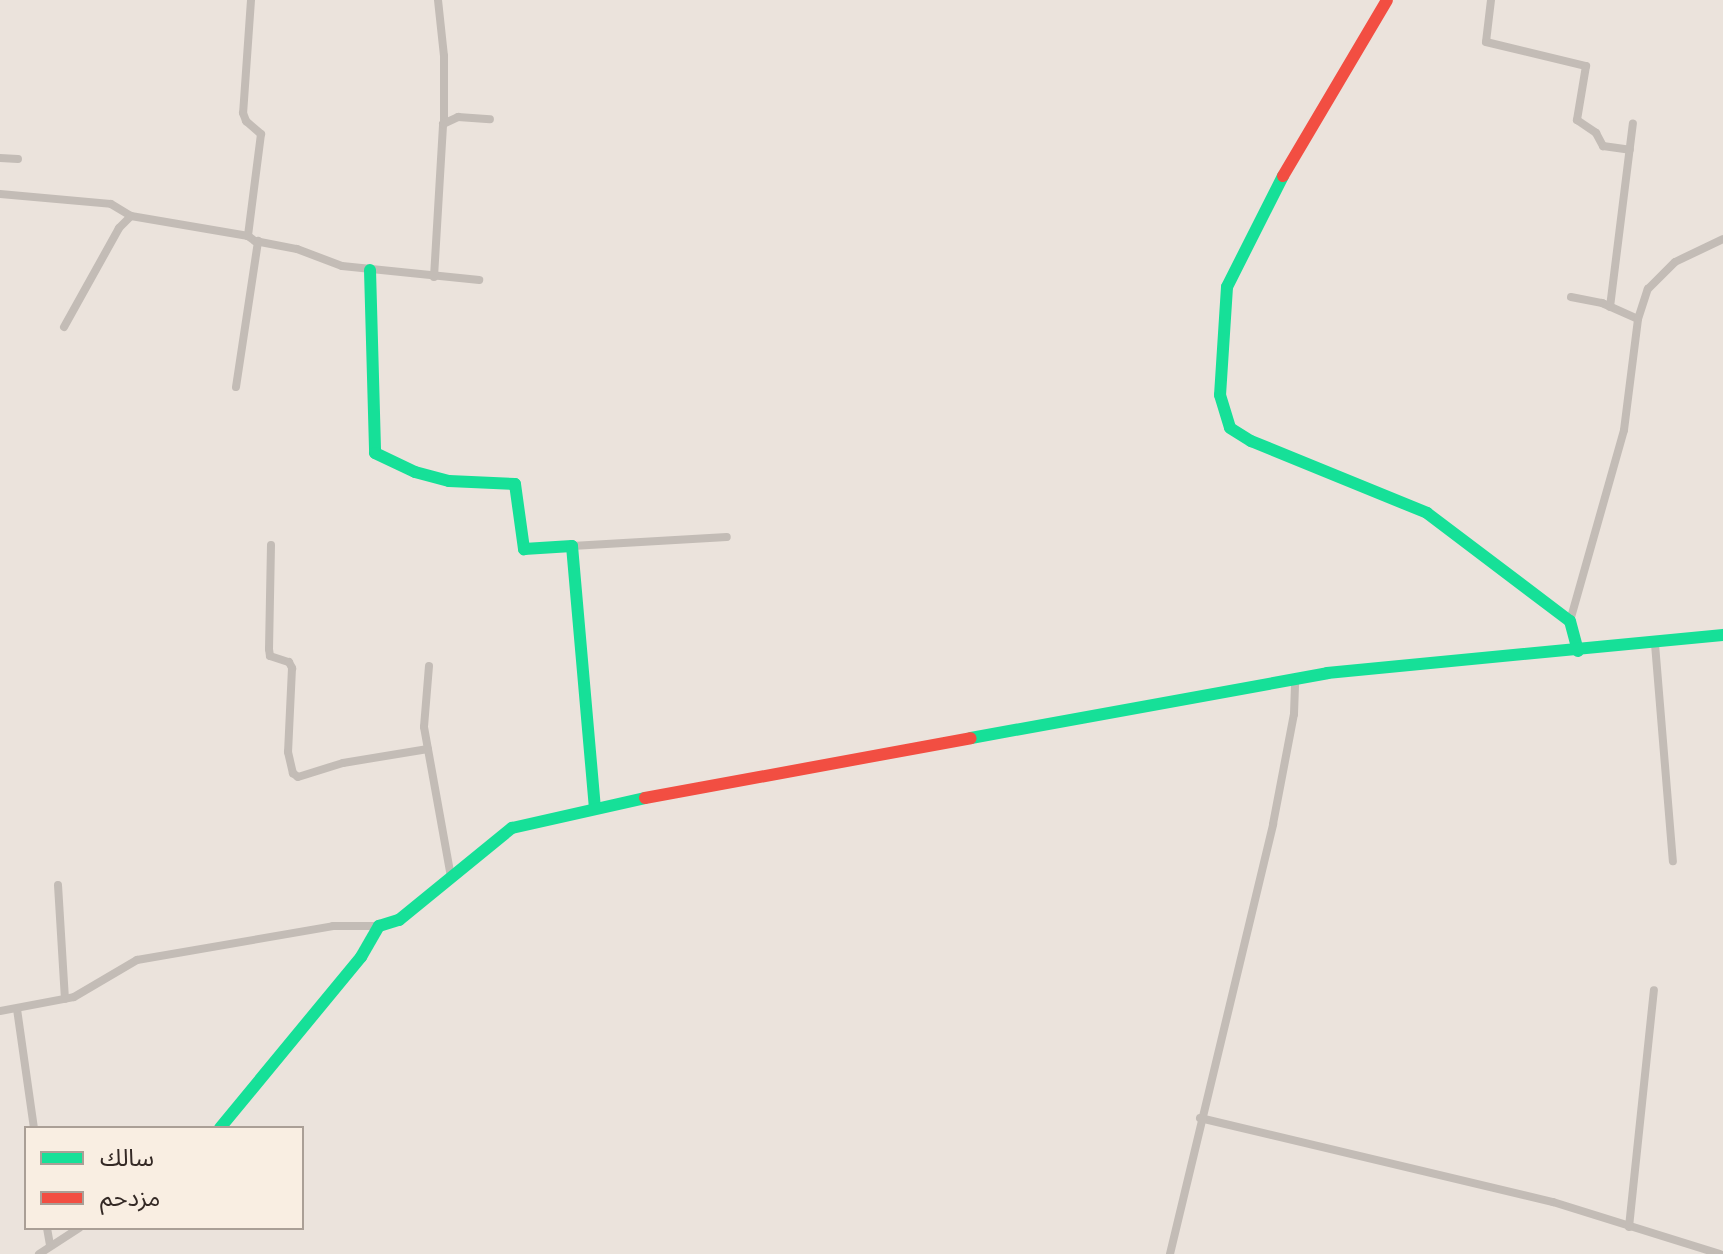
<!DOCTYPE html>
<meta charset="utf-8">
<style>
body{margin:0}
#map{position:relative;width:1723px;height:1254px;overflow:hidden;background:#ebe3dc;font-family:"Exo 2","Noto Sans Arabic",sans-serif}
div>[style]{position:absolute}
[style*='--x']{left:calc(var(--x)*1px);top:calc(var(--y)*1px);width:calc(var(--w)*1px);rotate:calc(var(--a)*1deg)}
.street>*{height:8px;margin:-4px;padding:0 4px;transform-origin:4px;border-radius:4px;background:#c3bcb6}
.fast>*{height:12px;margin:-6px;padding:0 6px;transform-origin:6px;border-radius:6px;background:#16e098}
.jam>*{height:12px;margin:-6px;padding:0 6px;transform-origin:6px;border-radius:6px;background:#f24e42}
span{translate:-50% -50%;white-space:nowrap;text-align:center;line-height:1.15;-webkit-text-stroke:6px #f9eee2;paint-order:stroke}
.legend{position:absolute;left:24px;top:1126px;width:280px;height:104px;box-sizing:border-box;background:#f9eee2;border:2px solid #aa9f96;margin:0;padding:10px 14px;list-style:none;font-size:24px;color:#342925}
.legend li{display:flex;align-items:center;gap:16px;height:40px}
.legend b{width:40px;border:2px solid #aa9f96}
</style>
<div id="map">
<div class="street">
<div style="--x:251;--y:0;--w:113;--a:94"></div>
<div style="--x:243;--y:113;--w:9;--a:69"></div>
<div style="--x:246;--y:121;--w:20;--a:41"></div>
<div style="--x:261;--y:134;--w:103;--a:97.3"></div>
<div style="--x:248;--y:236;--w:9;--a:36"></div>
<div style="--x:255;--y:241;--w:43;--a:10.8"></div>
<div style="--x:297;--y:249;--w:48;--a:20.7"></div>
<div style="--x:342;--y:266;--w:138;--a:5.8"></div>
<div style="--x:438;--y:0;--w:56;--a:83.9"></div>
<div style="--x:444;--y:56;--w:67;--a:90"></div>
<div style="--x:1491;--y:0;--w:42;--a:96.8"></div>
<div style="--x:1486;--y:42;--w:103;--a:13.5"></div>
<div style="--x:1586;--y:66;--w:55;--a:99.5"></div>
<div style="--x:1577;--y:120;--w:23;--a:34"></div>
<div style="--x:1596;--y:133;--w:15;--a:62"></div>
<div style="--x:1603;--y:146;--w:27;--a:8"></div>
<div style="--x:0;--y:158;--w:18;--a:3"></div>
<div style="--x:0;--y:194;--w:111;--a:5.1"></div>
<div style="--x:111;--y:204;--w:23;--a:31"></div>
<div style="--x:131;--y:216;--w:119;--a:9.7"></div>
<div style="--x:434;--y:277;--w:153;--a:-86.6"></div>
<div style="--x:443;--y:124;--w:17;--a:-25"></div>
<div style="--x:458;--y:117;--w:32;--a:4"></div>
<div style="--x:1571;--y:297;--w:32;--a:11"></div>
<div style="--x:1602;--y:303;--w:39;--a:24"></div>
<div style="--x:1610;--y:307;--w:185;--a:-82.9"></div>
<div style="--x:64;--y:327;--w:113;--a:-60.9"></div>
<div style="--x:119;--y:228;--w:17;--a:-45"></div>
<div style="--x:236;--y:387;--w:148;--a:-81.4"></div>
<div style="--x:271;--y:545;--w:104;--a:91.1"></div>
<div style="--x:269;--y:649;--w:7;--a:82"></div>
<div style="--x:270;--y:656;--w:20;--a:18"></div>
<div style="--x:289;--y:662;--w:7;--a:63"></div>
<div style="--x:292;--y:668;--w:84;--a:92.7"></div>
<div style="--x:288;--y:752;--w:22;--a:77"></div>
<div style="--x:293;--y:773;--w:6;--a:39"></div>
<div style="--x:298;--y:777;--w:47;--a:-17.3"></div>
<div style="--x:343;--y:763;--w:86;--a:-9.4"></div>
<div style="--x:572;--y:546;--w:155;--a:-3.3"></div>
<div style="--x:1570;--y:621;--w:198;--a:-74.2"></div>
<div style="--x:1624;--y:430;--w:112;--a:-82.8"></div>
<div style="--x:1638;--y:319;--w:32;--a:-72"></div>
<div style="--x:1648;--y:289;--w:38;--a:-45"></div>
<div style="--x:1675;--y:262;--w:53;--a:-25.6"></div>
<div style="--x:1655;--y:644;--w:218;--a:85.3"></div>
<div style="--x:429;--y:666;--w:61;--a:94.7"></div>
<div style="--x:424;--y:727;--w:152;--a:79.8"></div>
<div style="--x:58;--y:885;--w:114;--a:86.5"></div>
<div style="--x:17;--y:1009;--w:120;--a:81.9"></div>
<div style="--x:0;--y:1011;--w:75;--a:-10.7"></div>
<div style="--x:74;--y:997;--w:73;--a:-30.4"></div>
<div style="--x:137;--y:960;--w:199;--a:-9.8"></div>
<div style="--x:333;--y:926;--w:46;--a:0"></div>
<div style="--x:1200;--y:1118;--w:363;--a:13.4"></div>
<div style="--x:1553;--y:1202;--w:175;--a:17.3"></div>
<div style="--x:1629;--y:1227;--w:238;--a:-84"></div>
<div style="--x:47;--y:1228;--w:17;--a:80"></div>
<div style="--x:39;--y:1254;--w:48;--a:-33"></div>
<div style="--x:1170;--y:1254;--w:442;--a:-76.5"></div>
<div style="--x:1273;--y:824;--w:112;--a:-79.2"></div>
<div style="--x:1294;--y:714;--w:35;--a:-88"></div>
</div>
<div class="fast">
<div style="--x:1283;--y:176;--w:124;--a:116.8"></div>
<div style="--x:1227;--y:287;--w:108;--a:93.7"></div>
<div style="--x:1220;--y:395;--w:34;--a:73"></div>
<div style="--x:1230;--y:428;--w:25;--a:32"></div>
<div style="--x:1251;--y:441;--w:190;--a:22.2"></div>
<div style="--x:1427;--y:513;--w:179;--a:37.1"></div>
<div style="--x:1570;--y:621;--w:31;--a:75"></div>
<div style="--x:370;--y:270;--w:183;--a:88.4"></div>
<div style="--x:375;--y:453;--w:44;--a:25.4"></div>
<div style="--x:415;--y:472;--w:35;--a:15"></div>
<div style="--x:449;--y:481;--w:66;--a:2.6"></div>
<div style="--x:515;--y:484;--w:66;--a:82.1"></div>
<div style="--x:524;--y:549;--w:48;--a:-3.6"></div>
<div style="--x:572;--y:546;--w:262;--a:85"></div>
<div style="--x:971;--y:738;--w:362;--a:-10.3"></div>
<div style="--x:1327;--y:673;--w:398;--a:-5.5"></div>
<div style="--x:220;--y:1128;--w:222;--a:-50.5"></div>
<div style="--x:361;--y:957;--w:36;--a:-60"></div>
<div style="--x:379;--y:926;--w:21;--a:-17"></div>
<div style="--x:399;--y:920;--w:146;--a:-39.2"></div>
<div style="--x:512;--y:828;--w:136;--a:-12.7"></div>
</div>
<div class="jam">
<div style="--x:1283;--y:176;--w:204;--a:-59.4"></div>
<div style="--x:645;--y:798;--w:331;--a:-10.4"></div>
</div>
<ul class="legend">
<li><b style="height:10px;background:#16e098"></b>سالك</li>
<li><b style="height:10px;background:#f24e42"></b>مزدحم</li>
</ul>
</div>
